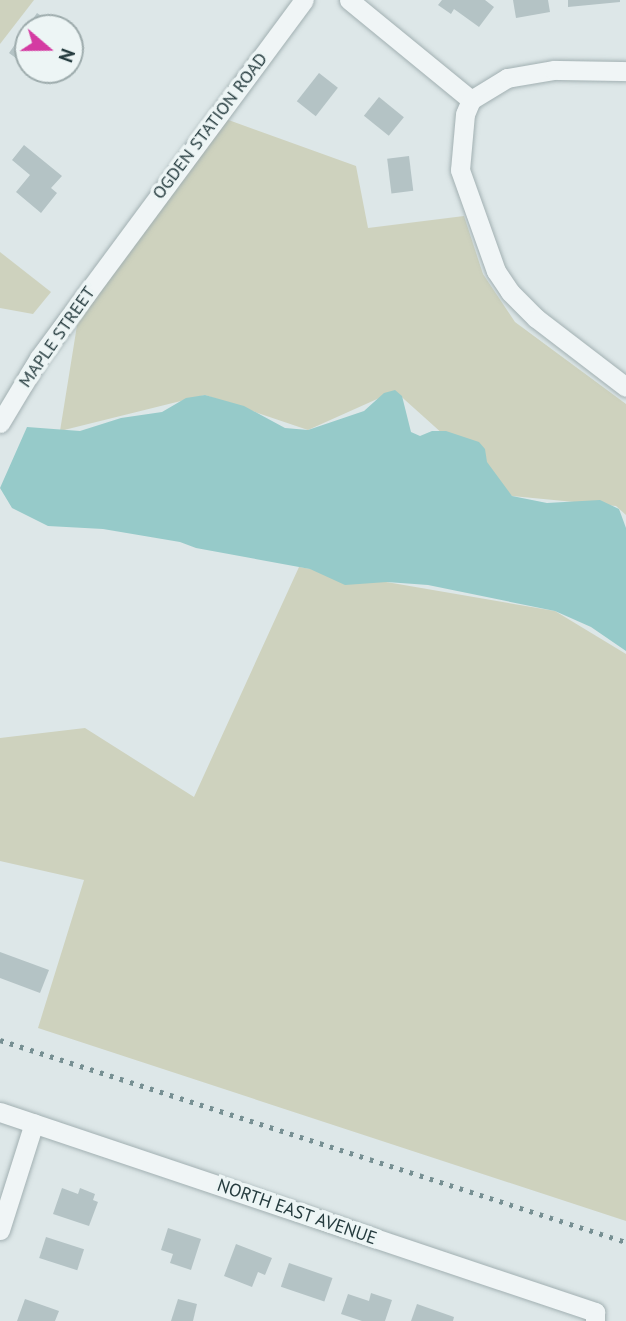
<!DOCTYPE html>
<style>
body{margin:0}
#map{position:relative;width:626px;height:1321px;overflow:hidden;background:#dde7e8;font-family:"PT Sans",sans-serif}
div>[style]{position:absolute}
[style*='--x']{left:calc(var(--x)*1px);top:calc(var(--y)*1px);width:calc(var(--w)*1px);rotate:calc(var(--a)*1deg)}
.green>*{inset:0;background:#ced2be}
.water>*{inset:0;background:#96cac9}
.building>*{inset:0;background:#b4c3c5;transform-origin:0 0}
.roads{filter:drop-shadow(0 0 2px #a2b0b2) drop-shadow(0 0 2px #a2b0b2)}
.minor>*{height:19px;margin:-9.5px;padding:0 9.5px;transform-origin:9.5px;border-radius:9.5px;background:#f0f5f6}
.rail>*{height:5px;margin-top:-2.5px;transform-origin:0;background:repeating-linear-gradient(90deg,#768f92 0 3.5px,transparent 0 10.5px)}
span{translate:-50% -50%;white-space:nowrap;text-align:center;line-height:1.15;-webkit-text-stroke:7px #edf5f5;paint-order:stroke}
.street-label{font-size:18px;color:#263c3f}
.north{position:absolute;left:14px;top:14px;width:70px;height:70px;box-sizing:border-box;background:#edf5f5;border:2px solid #9dabac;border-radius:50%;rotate:110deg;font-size:19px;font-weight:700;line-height:28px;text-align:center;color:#263c3f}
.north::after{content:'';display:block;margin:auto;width:24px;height:32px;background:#d43ba2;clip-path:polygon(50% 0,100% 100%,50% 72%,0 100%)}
</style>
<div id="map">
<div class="green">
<div style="clip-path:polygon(0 0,34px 0,0 44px)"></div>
<div style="clip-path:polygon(223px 118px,356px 166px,368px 228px,464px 216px,483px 274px,515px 322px,626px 404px,626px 515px,616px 506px,512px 496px,395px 391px,308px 430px,205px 395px,60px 431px,79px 313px)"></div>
<div style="clip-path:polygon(0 252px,51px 292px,33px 314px,0 308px)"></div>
<div style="clip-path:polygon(299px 567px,555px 611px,626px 654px,626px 1221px,38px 1028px,84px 880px,0 861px,0 738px,85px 728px,194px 797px)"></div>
</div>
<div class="water">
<div style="clip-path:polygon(395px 390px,402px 396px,411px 432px,420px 436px,432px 431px,446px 431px,479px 442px,485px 449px,487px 462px,512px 496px,547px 503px,600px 500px,619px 509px,626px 528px,626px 651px,591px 627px,555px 611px,428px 585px,387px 582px,345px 585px,310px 569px,196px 548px,180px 542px,103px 529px,48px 526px,12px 508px,0 488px,27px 427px,80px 431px,121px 418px,162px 412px,186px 398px,205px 395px,244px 406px,285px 428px,308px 430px,364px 411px,384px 393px)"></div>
</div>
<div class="building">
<div style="clip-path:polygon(442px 0,485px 0,494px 7px,479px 27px,454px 9px,451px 14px,438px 5px)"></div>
<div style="clip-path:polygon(513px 0,548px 0,550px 12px,516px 18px)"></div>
<div style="clip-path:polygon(568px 0,620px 0,620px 2px,568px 7px)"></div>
<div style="clip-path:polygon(37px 13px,59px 28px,28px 28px,28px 67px,9px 53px)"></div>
<div style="left:319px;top:73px;width:24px;height:36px;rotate:38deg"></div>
<div style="left:379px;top:97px;width:32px;height:24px;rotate:39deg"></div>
<div style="clip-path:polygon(24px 145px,62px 176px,51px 188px,57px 193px,41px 213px,16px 192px,30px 175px,12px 160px)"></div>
<div style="left:409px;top:156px;width:35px;height:22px;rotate:83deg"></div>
<div style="clip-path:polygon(0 952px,49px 970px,40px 993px,0 978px)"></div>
<div style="clip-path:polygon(62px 1188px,78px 1194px,80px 1188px,95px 1194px,93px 1200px,98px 1202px,89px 1226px,53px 1214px)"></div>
<div style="clip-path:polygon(168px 1228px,201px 1239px,191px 1270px,170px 1263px,173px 1254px,161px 1250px)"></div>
<div style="left:46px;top:1237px;width:40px;height:22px;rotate:18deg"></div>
<div style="clip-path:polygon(236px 1244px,272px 1258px,265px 1275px,258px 1272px,252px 1287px,224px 1276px)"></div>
<div style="left:289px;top:1263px;width:46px;height:25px;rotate:19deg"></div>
<div style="clip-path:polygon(371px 1293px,392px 1300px,385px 1321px,362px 1321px,341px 1314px,348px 1294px,369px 1301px)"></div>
<div style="clip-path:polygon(25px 1299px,59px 1311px,55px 1321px,17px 1321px)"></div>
<div style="clip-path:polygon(178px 1299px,197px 1304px,193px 1321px,171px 1321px)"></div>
<div style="clip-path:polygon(417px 1304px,454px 1317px,453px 1321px,411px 1321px)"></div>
</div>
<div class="roads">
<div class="minor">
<div style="--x:349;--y:0;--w:158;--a:39.3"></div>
<div style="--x:471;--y:100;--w:15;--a:113"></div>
<div style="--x:465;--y:114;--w:56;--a:95.1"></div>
<div style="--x:460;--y:170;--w:107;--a:70.4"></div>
<div style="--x:496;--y:271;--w:25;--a:56"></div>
<div style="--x:510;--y:292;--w:37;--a:45"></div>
<div style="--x:536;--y:318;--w:113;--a:37.5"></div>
<div style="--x:471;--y:100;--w:42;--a:-31.4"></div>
<div style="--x:507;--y:78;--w:48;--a:-9.7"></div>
<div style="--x:554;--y:70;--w:72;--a:0.8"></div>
<div style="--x:0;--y:423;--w:76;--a:-59"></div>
<div style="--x:39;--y:358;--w:445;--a:-53.5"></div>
<div style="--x:0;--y:1112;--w:628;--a:18.58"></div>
<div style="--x:595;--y:1312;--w:9;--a:90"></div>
<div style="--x:0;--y:1230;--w:112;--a:-72.4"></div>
</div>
</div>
<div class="rail">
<div style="--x:0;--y:1040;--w:658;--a:17.88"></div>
</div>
<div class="street-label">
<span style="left:210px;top:126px;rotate:-53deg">OGDEN STATION ROAD</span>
<span style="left:57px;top:337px;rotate:-55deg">MAPLE STREET</span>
<span style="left:297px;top:1212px;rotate:19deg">NORTH EAST AVENUE</span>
</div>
<div class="north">N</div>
</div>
